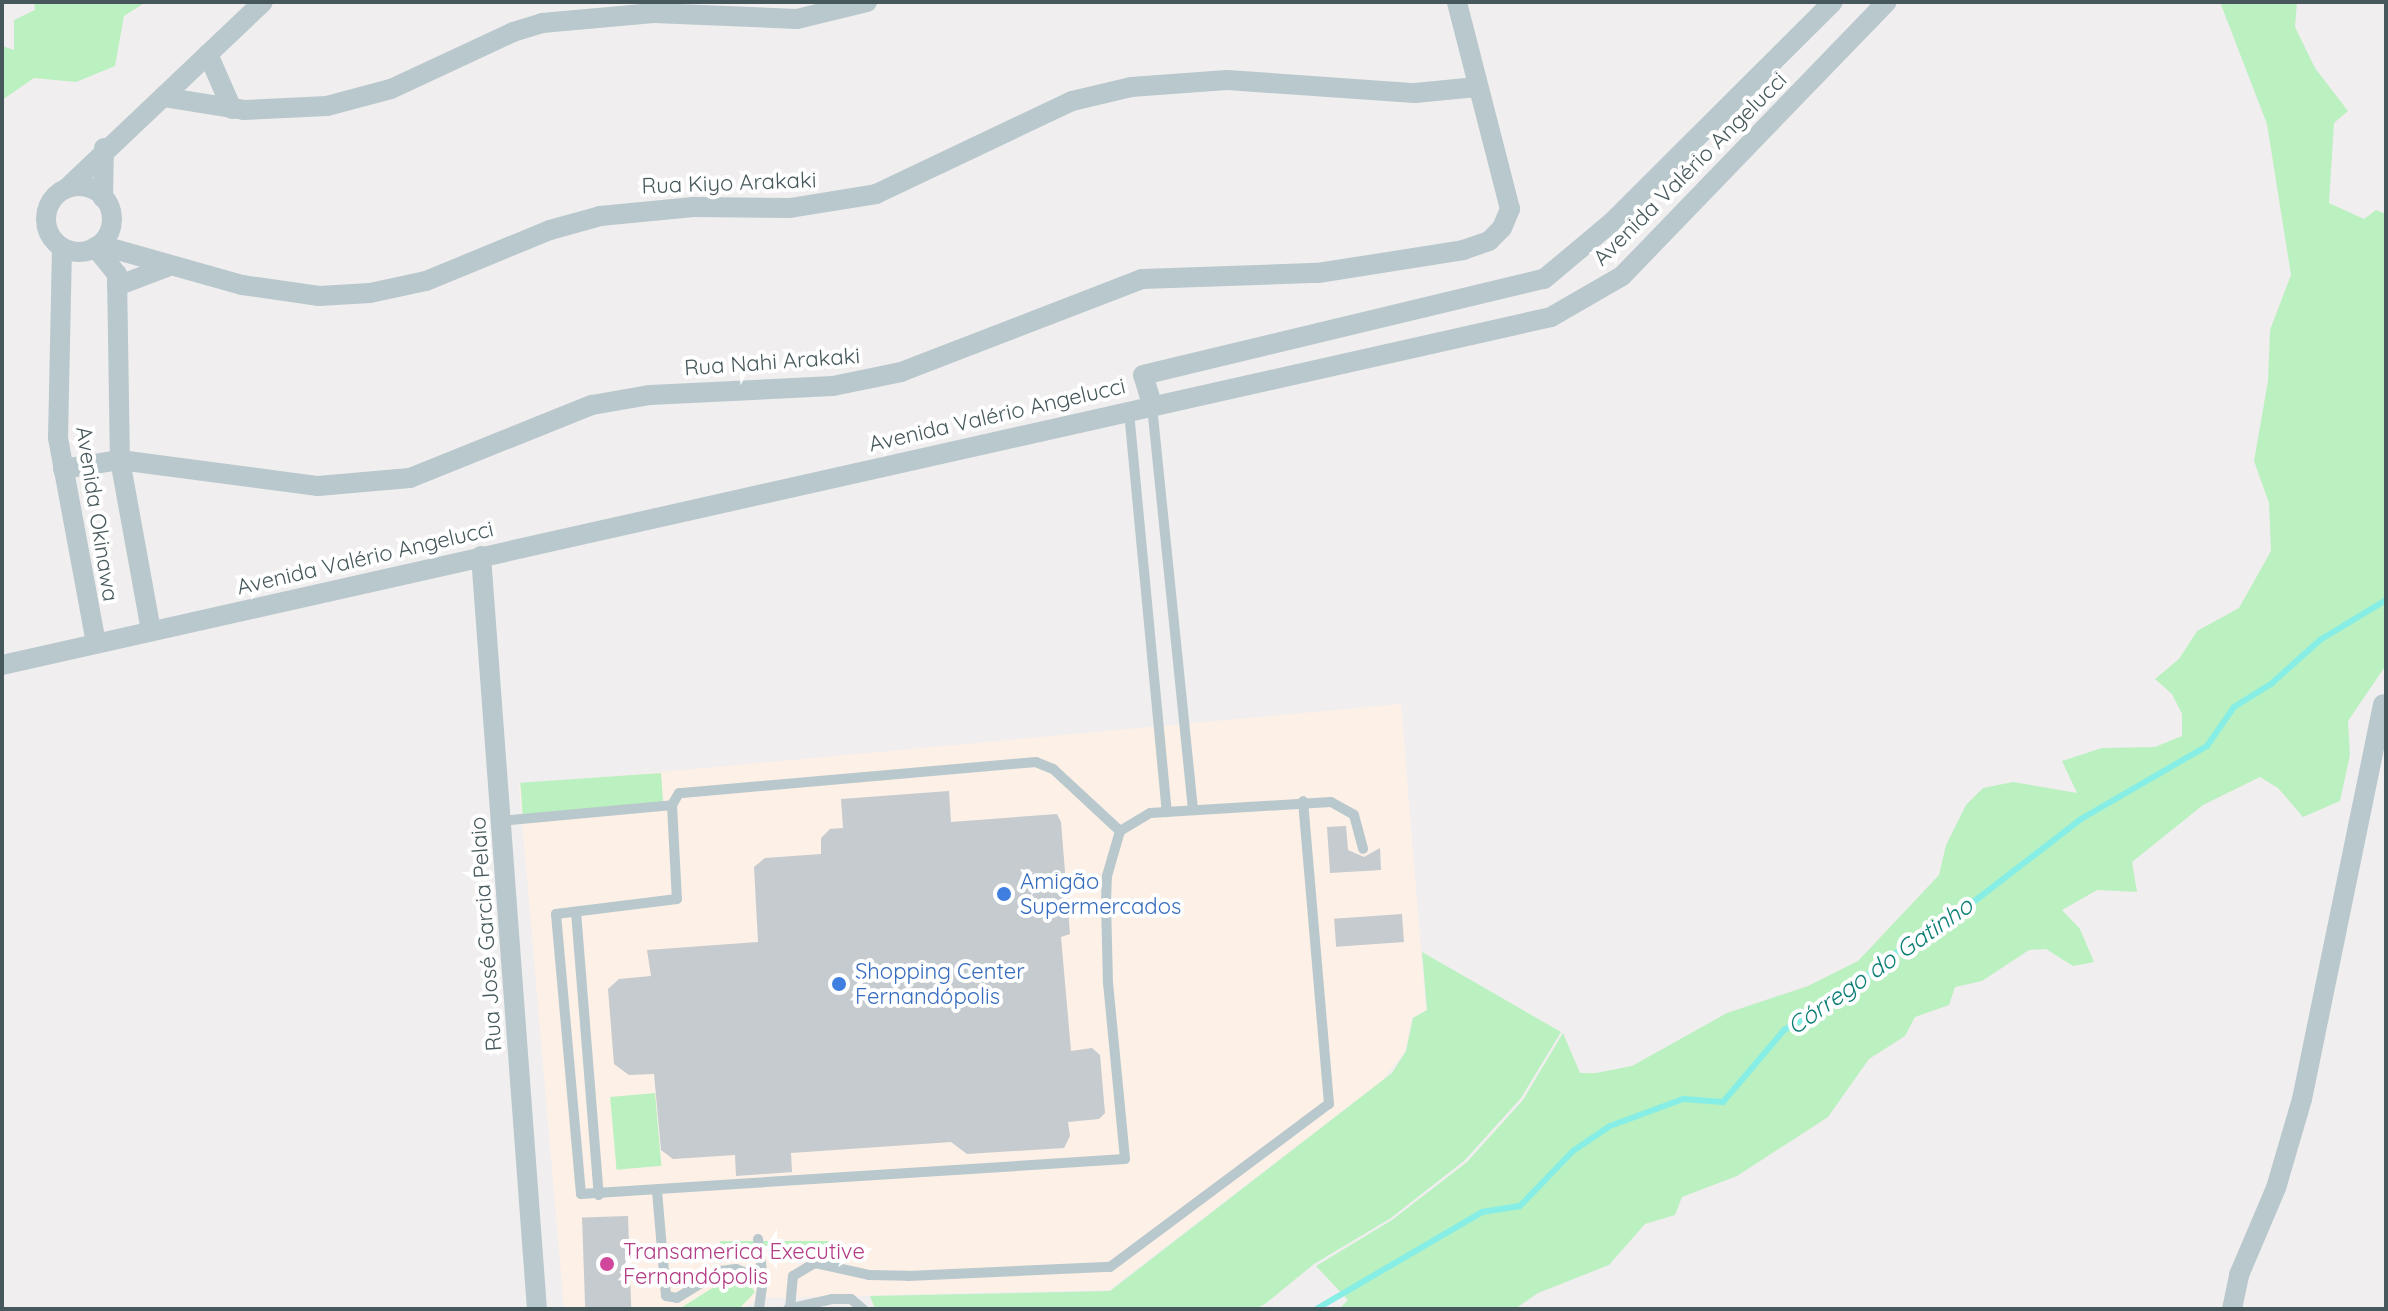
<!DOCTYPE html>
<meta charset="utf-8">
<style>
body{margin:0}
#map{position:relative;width:2388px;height:1311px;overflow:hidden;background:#f1eeef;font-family:Quicksand,sans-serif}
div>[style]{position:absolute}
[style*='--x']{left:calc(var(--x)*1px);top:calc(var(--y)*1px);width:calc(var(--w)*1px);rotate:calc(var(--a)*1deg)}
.commercial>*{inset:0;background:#fcf0e7}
.green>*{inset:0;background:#bbf0c0;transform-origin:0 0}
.stream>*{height:6px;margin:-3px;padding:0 3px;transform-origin:3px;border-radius:3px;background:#87eee6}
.building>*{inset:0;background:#c5cbce;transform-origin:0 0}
.lane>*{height:10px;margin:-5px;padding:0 5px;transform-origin:5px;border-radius:5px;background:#b9c8cc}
.street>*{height:20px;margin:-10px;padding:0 10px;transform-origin:10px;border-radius:10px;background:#b9c8cc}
.street>.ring{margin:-10px;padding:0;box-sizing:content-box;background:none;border:20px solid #b9c8cc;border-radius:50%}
.dots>*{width:22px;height:22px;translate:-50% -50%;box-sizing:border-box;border:4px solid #fff;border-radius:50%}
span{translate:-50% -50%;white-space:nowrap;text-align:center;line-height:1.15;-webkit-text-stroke:8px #fff;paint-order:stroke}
.street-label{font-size:22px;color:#46585c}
.shop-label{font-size:22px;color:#366cbe}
.left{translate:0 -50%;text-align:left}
.hotel-label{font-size:22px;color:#b23c85}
.water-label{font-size:24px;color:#0b7e75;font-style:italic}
.frame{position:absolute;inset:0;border:4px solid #46585c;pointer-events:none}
</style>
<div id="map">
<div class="commercial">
<div style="clip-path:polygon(1401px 704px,1426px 1010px,1412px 1018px,1405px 1051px,1383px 1080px,1109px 1290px,762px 1298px,742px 1309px,564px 1309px,519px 785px)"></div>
</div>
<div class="green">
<div style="clip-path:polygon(34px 2px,146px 2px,124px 16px,115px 66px,76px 82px,34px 78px,2px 100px,2px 46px,14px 50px,14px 20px,35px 10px)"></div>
<div style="clip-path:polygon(2220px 2px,2297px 2px,2295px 27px,2315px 68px,2348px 111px,2334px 123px,2329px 203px,2364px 219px,2376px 210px,2386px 214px,2386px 665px,2348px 721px,2350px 755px,2340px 801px,2303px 817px,2278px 788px,2260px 777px,2203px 805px,2132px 862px,2137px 892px,2097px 890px,2062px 910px,2080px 929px,2094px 962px,2073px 966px,2046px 949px,2029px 950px,1982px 981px,1955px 987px,1949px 1005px,1915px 1017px,1905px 1036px,1869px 1059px,1828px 1117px,1737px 1176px,1682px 1197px,1675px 1215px,1645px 1224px,1609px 1265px,1538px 1293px,1515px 1309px,1339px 1309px,1348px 1300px,1316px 1266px,1392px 1220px,1467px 1162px,1523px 1100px,1563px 1033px,1580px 1073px,1596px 1073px,1632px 1066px,1727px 1013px,1808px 986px,1858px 961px,1939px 875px,1946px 845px,1966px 805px,1983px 788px,2013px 782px,2077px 793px,2062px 761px,2102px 748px,2155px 747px,2182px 736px,2182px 714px,2172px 694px,2155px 679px,2179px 659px,2197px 631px,2239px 608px,2271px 551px,2269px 503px,2254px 461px,2268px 381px,2270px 330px,2291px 275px,2267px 124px)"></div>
<div style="left:661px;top:773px;width:32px;height:141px;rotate:86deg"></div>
<div style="clip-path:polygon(1422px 952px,1561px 1032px,1521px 1098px,1465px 1160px,1391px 1218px,1314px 1264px,1265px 1304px,1255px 1309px,875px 1309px,870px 1296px,1110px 1291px,1392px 1073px,1406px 1051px,1413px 1018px,1427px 1010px)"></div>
<div style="left:655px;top:1093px;width:73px;height:45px;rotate:85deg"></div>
<div style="left:835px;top:1241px;width:6px;height:115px;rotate:90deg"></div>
<div style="clip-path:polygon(733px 1275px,746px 1279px,755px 1292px,739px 1309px,679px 1309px)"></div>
</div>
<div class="stream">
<div style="--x:1318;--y:1308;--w:190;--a:-30.3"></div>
<div style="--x:1482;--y:1212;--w:38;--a:-9"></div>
<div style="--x:1520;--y:1206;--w:76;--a:-46.1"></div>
<div style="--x:1573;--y:1151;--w:45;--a:-34"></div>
<div style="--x:1610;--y:1126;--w:78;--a:-20.3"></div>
<div style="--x:1683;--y:1099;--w:40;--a:4.3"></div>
<div style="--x:1723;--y:1102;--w:94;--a:-49.7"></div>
<div style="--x:1784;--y:1030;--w:60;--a:-28.7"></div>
<div style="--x:1837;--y:1001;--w:72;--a:-39.9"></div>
<div style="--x:1892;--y:955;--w:51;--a:-29.1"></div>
<div style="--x:1937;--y:930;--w:182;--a:-37.6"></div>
<div style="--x:2081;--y:819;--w:146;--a:-30.1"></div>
<div style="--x:2207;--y:746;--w:47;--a:-55.3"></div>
<div style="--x:2234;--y:707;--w:44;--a:-31.9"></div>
<div style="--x:2271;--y:684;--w:66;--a:-41.9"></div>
<div style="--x:2320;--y:640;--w:77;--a:-31.2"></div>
</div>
<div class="building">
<div style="clip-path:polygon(949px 791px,951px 822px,1057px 814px,1061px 822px,1070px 934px,1061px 937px,1071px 1051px,1092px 1048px,1100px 1055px,1105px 1113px,1099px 1119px,1068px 1122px,1070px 1136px,1064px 1148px,967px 1154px,951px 1142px,791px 1153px,792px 1172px,736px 1176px,735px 1155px,673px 1159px,661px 1150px,654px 1074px,629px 1075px,614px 1064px,608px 989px,619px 979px,651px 976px,647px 950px,758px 942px,754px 867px,765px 858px,821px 854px,821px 838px,830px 829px,843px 828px,841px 799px)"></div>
<div style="clip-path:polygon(1346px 826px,1348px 850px,1364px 857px,1380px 848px,1381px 870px,1330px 873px,1327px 827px)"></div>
<div style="left:1402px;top:914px;width:28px;height:68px;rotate:86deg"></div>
<div style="left:628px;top:1216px;width:93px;height:46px;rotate:88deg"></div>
</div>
<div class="lane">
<div style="--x:1152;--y:406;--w:406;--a:84.2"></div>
<div style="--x:1129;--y:412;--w:402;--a:84.6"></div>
<div style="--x:501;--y:821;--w:172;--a:-5.3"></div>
<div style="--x:1120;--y:831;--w:91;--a:-137.2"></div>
<div style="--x:1053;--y:769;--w:18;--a:-158"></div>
<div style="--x:1036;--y:762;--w:358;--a:175"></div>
<div style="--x:679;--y:793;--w:14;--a:120"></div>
<div style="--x:672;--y:805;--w:94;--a:87"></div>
<div style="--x:677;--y:899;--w:122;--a:172.9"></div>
<div style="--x:556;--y:914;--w:281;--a:84.9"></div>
<div style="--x:581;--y:1194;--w:545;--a:-3.68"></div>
<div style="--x:1125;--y:1159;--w:176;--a:-95.5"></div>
<div style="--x:1108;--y:984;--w:82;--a:-91.4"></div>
<div style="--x:1106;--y:902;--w:26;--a:-88"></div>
<div style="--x:1107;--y:876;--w:47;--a:-73.9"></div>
<div style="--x:1120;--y:831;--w:35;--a:-31"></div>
<div style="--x:1150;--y:813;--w:181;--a:-3.5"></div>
<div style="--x:1331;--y:802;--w:26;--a:29"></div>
<div style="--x:1354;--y:815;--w:35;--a:75"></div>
<div style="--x:576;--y:912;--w:284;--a:85.4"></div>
<div style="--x:657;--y:1191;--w:105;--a:85.1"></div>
<div style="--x:666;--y:1296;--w:11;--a:10"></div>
<div style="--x:677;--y:1298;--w:52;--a:-31.5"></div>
<div style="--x:721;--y:1271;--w:15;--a:-8"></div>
<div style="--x:736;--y:1269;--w:29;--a:22"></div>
<div style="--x:763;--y:1280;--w:29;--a:98"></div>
<div style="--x:758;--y:1239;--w:41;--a:83"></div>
<div style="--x:788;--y:1309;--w:45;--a:-12.8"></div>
<div style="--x:832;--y:1299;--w:19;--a:0"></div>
<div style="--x:851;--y:1299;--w:16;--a:40"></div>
<div style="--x:790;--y:1309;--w:33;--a:-85"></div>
<div style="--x:793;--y:1276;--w:26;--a:-31"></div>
<div style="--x:815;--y:1263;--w:55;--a:12.5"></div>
<div style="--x:869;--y:1275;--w:39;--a:1"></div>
<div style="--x:908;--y:1276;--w:202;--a:-2.6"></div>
<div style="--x:1110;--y:1267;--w:273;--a:-36.7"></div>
<div style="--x:1329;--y:1104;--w:304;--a:-94.9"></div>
</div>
<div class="street">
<div style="--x:208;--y:54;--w:60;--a:66.4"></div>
<div style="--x:163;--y:97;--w:82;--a:9.1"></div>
<div style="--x:244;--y:110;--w:83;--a:-2.8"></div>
<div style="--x:327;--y:106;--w:66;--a:-14.9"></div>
<div style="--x:391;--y:89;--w:135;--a:-25"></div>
<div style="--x:513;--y:32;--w:30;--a:-17"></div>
<div style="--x:542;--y:23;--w:112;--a:-5.1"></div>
<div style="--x:654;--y:13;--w:143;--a:2.4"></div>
<div style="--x:797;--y:19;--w:72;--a:-13.7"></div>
<div class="ring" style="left:46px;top:186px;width:46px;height:46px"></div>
<div style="--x:67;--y:188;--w:270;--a:-43.5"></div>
<div style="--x:103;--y:198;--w:50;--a:-88.9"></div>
<div style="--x:100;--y:245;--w:148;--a:15.7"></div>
<div style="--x:242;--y:285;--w:78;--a:8.1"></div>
<div style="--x:319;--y:296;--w:51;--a:-3.4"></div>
<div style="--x:370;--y:293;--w:57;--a:-12.1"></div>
<div style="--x:426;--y:281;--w:134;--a:-22.4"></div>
<div style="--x:550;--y:230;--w:52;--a:-15.6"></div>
<div style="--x:600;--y:216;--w:94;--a:-5.5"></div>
<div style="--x:694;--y:207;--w:96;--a:0.6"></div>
<div style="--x:790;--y:208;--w:87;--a:-9.2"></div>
<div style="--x:876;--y:194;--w:217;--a:-25.4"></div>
<div style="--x:1072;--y:101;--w:61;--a:-13.3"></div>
<div style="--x:1131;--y:87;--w:96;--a:-4.2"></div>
<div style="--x:1227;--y:80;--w:188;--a:4"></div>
<div style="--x:1415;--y:93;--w:62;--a:-5.5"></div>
<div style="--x:95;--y:247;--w:35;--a:51"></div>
<div style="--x:117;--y:274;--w:186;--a:89.1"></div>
<div style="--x:120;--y:460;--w:174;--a:79.7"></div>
<div style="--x:62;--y:248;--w:190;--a:91.2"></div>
<div style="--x:58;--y:438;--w:209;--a:79.5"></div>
<div style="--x:117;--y:286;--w:53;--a:-20.8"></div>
<div style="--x:1152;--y:404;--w:30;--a:-107"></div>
<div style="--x:1143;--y:375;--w:412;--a:-13.5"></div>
<div style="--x:1544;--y:279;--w:87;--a:-39.9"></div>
<div style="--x:1611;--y:223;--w:313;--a:-44.9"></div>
<div style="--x:63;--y:469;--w:58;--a:-9"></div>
<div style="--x:120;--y:460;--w:200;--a:7.5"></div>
<div style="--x:318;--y:486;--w:92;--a:-5"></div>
<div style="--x:410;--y:478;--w:196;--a:-21.9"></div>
<div style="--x:592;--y:405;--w:59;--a:-9.8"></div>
<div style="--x:650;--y:395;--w:183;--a:-2.8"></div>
<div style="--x:833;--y:386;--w:69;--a:-11.6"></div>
<div style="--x:901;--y:372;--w:258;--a:-21.1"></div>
<div style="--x:1142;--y:279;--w:176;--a:-2"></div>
<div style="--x:1318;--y:273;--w:147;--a:-9"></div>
<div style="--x:1463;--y:250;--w:28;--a:-19"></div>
<div style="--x:1489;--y:241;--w:18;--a:-45"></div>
<div style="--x:1502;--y:228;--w:21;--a:-67"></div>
<div style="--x:1510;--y:209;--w:214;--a:-104.4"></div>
<div style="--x:481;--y:556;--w:755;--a:85.75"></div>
<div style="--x:2;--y:665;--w:1588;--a:-12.66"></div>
<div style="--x:1551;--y:317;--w:82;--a:-30"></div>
<div style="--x:1622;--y:276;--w:381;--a:-46"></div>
<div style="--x:2232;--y:1309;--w:35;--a:-78"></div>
<div style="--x:2239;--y:1275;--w:95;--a:-67"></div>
<div style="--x:2276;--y:1188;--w:93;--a:-73.7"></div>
<div style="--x:2302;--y:1099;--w:403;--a:-78.4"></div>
</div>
<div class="dots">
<div style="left:1004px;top:894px;background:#3f7fe0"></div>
<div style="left:839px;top:984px;background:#3f7fe0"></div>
<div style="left:607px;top:1264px;background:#d1479c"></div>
</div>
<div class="street-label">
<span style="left:1690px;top:169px;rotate:-45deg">Avenida Valério Angelucci</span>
<span style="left:729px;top:183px;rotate:-2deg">Rua Kiyo Arakaki</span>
<span style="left:772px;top:362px;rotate:-4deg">Rua Nahi Arakaki</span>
<span style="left:997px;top:415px;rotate:-13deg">Avenida Valério Angelucci</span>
<span style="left:97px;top:514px;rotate:81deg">Avenida Okinawa</span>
<span style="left:365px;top:558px;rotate:-13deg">Avenida Valério Angelucci</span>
<span style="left:486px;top:934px;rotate:-94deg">Rua José Garcia Pelaio</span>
</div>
<div class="shop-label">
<span class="left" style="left:1020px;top:894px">Amigão<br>Supermercados</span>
<span class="left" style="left:855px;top:984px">Shopping Center<br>Fernandópolis</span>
</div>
<div class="hotel-label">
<span class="left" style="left:623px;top:1264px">Transamerica Executive<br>Fernandópolis</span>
</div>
<div class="water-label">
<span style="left:1880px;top:966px;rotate:-35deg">Córrego do Gatinho</span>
</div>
<div class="frame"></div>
</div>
